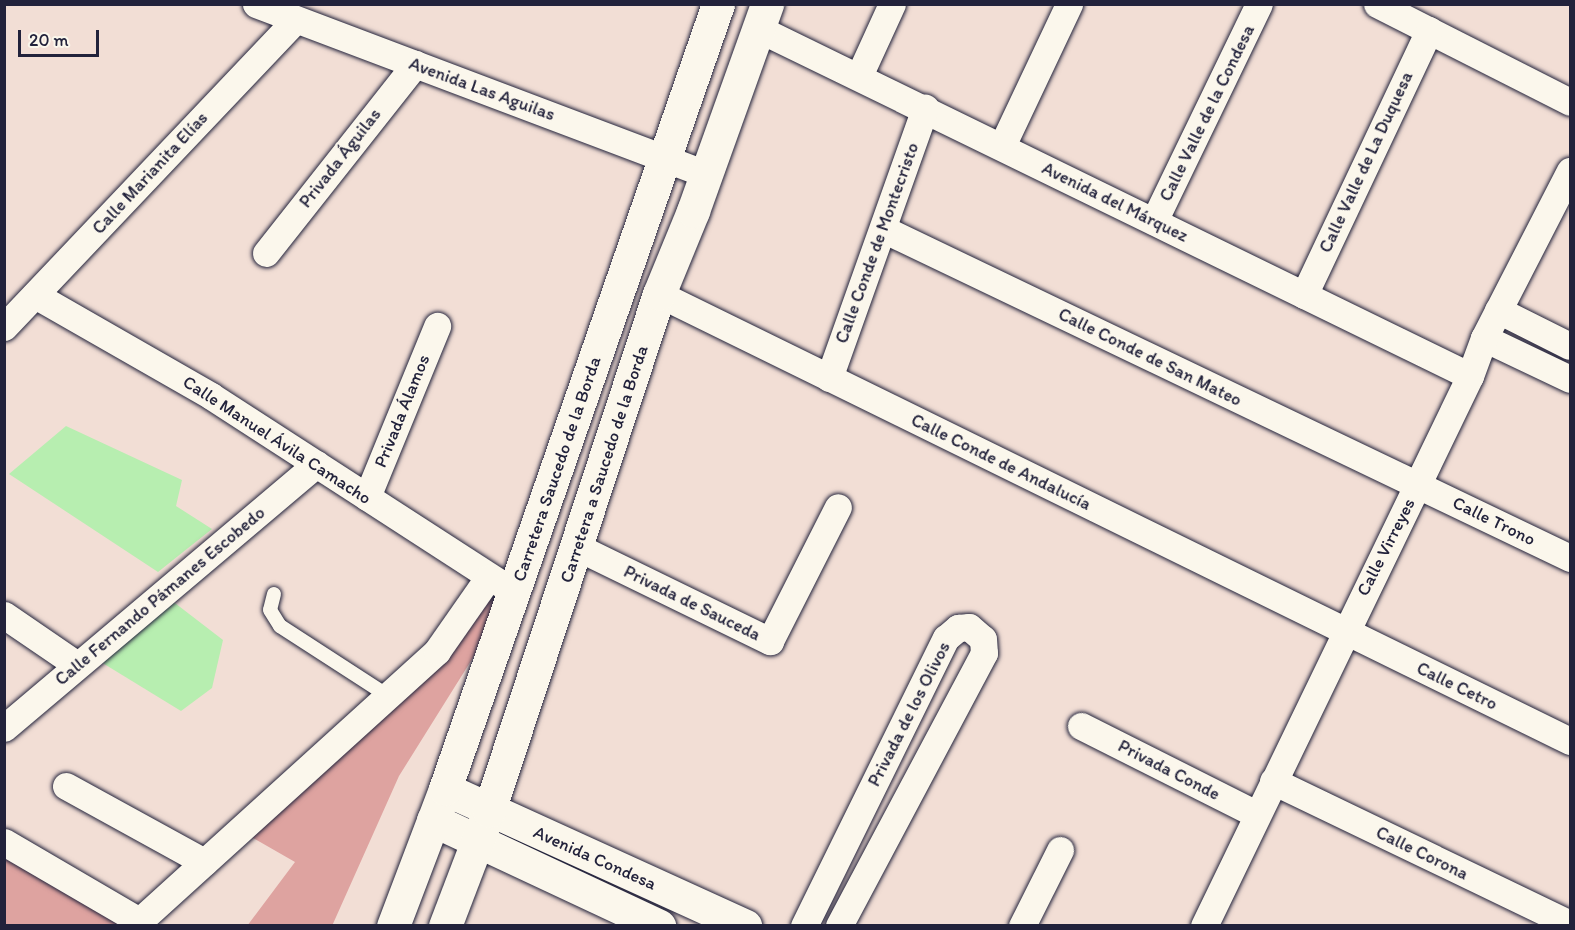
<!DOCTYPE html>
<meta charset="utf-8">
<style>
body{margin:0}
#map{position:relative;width:1575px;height:930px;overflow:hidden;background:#f2ded5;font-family:Itim,sans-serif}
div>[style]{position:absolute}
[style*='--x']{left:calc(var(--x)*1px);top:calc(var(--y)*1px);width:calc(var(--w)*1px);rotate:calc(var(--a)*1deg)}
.green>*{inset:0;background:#b7eeb0}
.building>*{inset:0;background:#dea3a0}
.roads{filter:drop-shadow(0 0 2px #22223b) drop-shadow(0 0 2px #22223b)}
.service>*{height:14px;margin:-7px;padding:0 7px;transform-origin:7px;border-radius:7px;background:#fbf7ec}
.minor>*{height:27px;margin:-13.5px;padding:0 13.5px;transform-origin:13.5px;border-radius:13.5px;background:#fbf7ec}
.tertiary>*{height:33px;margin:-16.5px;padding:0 16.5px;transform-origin:16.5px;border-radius:16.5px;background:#fbf7ec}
span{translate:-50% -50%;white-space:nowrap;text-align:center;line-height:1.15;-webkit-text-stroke:4.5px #fbf7ec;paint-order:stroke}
.street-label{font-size:18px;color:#22223b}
.frame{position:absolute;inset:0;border:6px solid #22223b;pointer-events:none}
.scale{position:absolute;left:18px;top:30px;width:81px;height:27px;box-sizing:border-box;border:3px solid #22223b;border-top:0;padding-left:8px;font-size:18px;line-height:21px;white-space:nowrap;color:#22223b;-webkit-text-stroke:4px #fbf7ec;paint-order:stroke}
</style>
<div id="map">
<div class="green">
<div style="clip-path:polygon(66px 426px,182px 480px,176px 506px,212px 529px,158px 572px,9px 474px)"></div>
<div style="clip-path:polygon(171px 600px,223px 640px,212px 688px,181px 711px,96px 659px)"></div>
</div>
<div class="building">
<div style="clip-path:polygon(488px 578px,514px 592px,399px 776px,332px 926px,247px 926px,295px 862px,239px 830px,388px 696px)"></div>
<div style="clip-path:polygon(5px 847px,126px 926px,5px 926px)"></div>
</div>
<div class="roads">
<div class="service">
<div style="--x:274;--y:594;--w:16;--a:104"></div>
<div style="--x:270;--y:610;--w:19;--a:58"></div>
<div style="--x:280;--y:626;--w:129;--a:32.9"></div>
</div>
<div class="minor">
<div style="--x:256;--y:4;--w:482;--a:20.7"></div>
<div style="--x:1377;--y:4;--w:216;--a:26.9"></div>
<div style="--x:759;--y:29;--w:791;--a:26.01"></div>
<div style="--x:859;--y:76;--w:79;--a:-65.4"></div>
<div style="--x:1002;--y:146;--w:157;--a:-64.7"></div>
<div style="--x:1154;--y:221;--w:241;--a:-64.2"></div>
<div style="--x:883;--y:229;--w:762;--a:25.59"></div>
<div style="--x:266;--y:253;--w:241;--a:-51.7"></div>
<div style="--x:659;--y:294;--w:1015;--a:26.14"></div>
<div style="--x:35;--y:295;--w:203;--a:29.8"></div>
<div style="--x:211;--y:396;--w:361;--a:32.9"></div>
<div style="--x:1304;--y:295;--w:293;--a:-64.7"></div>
<div style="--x:1498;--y:310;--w:80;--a:26.6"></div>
<div style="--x:4;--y:327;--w:424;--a:-46.5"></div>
<div style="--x:1484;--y:338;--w:95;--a:25.5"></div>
<div style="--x:829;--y:378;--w:287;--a:-70.4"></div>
<div style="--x:367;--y:497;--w:185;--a:-67.7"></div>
<div style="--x:577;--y:547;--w:215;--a:26"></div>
<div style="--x:770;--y:641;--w:150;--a:-63.1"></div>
<div style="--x:4;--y:615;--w:88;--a:34.4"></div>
<div style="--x:1081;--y:726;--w:196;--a:26.7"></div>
<div style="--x:4;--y:728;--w:409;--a:-40.2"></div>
<div style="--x:1273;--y:781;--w:330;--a:25.7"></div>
<div style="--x:66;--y:786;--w:158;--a:28.8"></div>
<div style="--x:4;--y:842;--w:156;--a:30.3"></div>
<div style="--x:134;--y:926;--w:409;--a:-42.2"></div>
<div style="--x:437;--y:651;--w:89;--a:-55.1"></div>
<div style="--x:804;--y:926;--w:321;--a:-63.8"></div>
<div style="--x:946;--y:638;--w:16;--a:-40"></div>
<div style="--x:958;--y:628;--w:11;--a:-5"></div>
<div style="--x:969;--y:627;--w:18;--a:41"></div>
<div style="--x:983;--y:639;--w:14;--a:86"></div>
<div style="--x:984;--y:653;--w:309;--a:118"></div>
<div style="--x:1022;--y:926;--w:85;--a:-63.4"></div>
<div style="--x:1204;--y:926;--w:611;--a:-64.19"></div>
<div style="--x:1470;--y:376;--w:40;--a:-69.8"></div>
<div style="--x:1484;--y:338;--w:188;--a:-62.8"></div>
</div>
<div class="tertiary">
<div style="--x:445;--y:789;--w:330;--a:24.5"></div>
<div style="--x:433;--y:820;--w:250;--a:25.1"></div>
<div style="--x:393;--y:926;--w:147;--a:-69.2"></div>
<div style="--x:445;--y:789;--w:831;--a:-70.82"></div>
<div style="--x:445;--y:926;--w:123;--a:-69.1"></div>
<div style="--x:489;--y:811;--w:544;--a:-71.8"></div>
<div style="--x:659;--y:294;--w:90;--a:-67.7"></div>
<div style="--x:693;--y:211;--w:220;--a:-70.3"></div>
</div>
</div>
<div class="street-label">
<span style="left:482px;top:89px;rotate:20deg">Avenida Las Aguilas</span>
<span style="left:1207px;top:113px;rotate:-64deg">Calle Valle de la Condesa</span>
<span style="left:340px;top:158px;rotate:-52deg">Privada Águilas</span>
<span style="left:1366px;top:162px;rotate:-65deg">Calle Valle de La Duquesa</span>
<span style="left:150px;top:173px;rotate:-47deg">Calle Marianita Elías</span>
<span style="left:1115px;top:202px;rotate:26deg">Avenida del Márquez</span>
<span style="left:877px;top:243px;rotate:-70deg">Calle Conde de Montecristo</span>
<span style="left:1150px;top:357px;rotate:26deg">Calle Conde de San Mateo</span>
<span style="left:402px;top:411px;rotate:-68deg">Privada Álamos</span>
<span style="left:277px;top:440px;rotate:33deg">Calle Manuel Ávila Camacho</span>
<span style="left:1001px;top:462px;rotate:26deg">Calle Conde de Andalucía</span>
<span style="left:604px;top:464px;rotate:-72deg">Carretera a Saucedo de la Borda</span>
<span style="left:557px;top:469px;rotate:-71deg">Carretera Saucedo de la Borda</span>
<span style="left:1494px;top:521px;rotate:26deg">Calle Trono</span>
<span style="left:1386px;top:547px;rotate:-63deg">Calle Virreyes</span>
<span style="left:160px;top:596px;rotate:-40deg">Calle Fernando Pámanes Escobedo</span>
<span style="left:692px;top:603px;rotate:26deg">Privada de Sauceda</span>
<span style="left:1457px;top:686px;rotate:26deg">Calle Cetro</span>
<span style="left:909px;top:714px;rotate:-63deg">Privada de los Olivos</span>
<span style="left:1169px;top:770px;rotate:27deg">Privada Conde</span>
<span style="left:1422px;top:853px;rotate:26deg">Calle Corona</span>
<span style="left:595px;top:858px;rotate:24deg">Avenida Condesa</span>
</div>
<div class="frame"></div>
<div class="scale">20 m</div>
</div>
